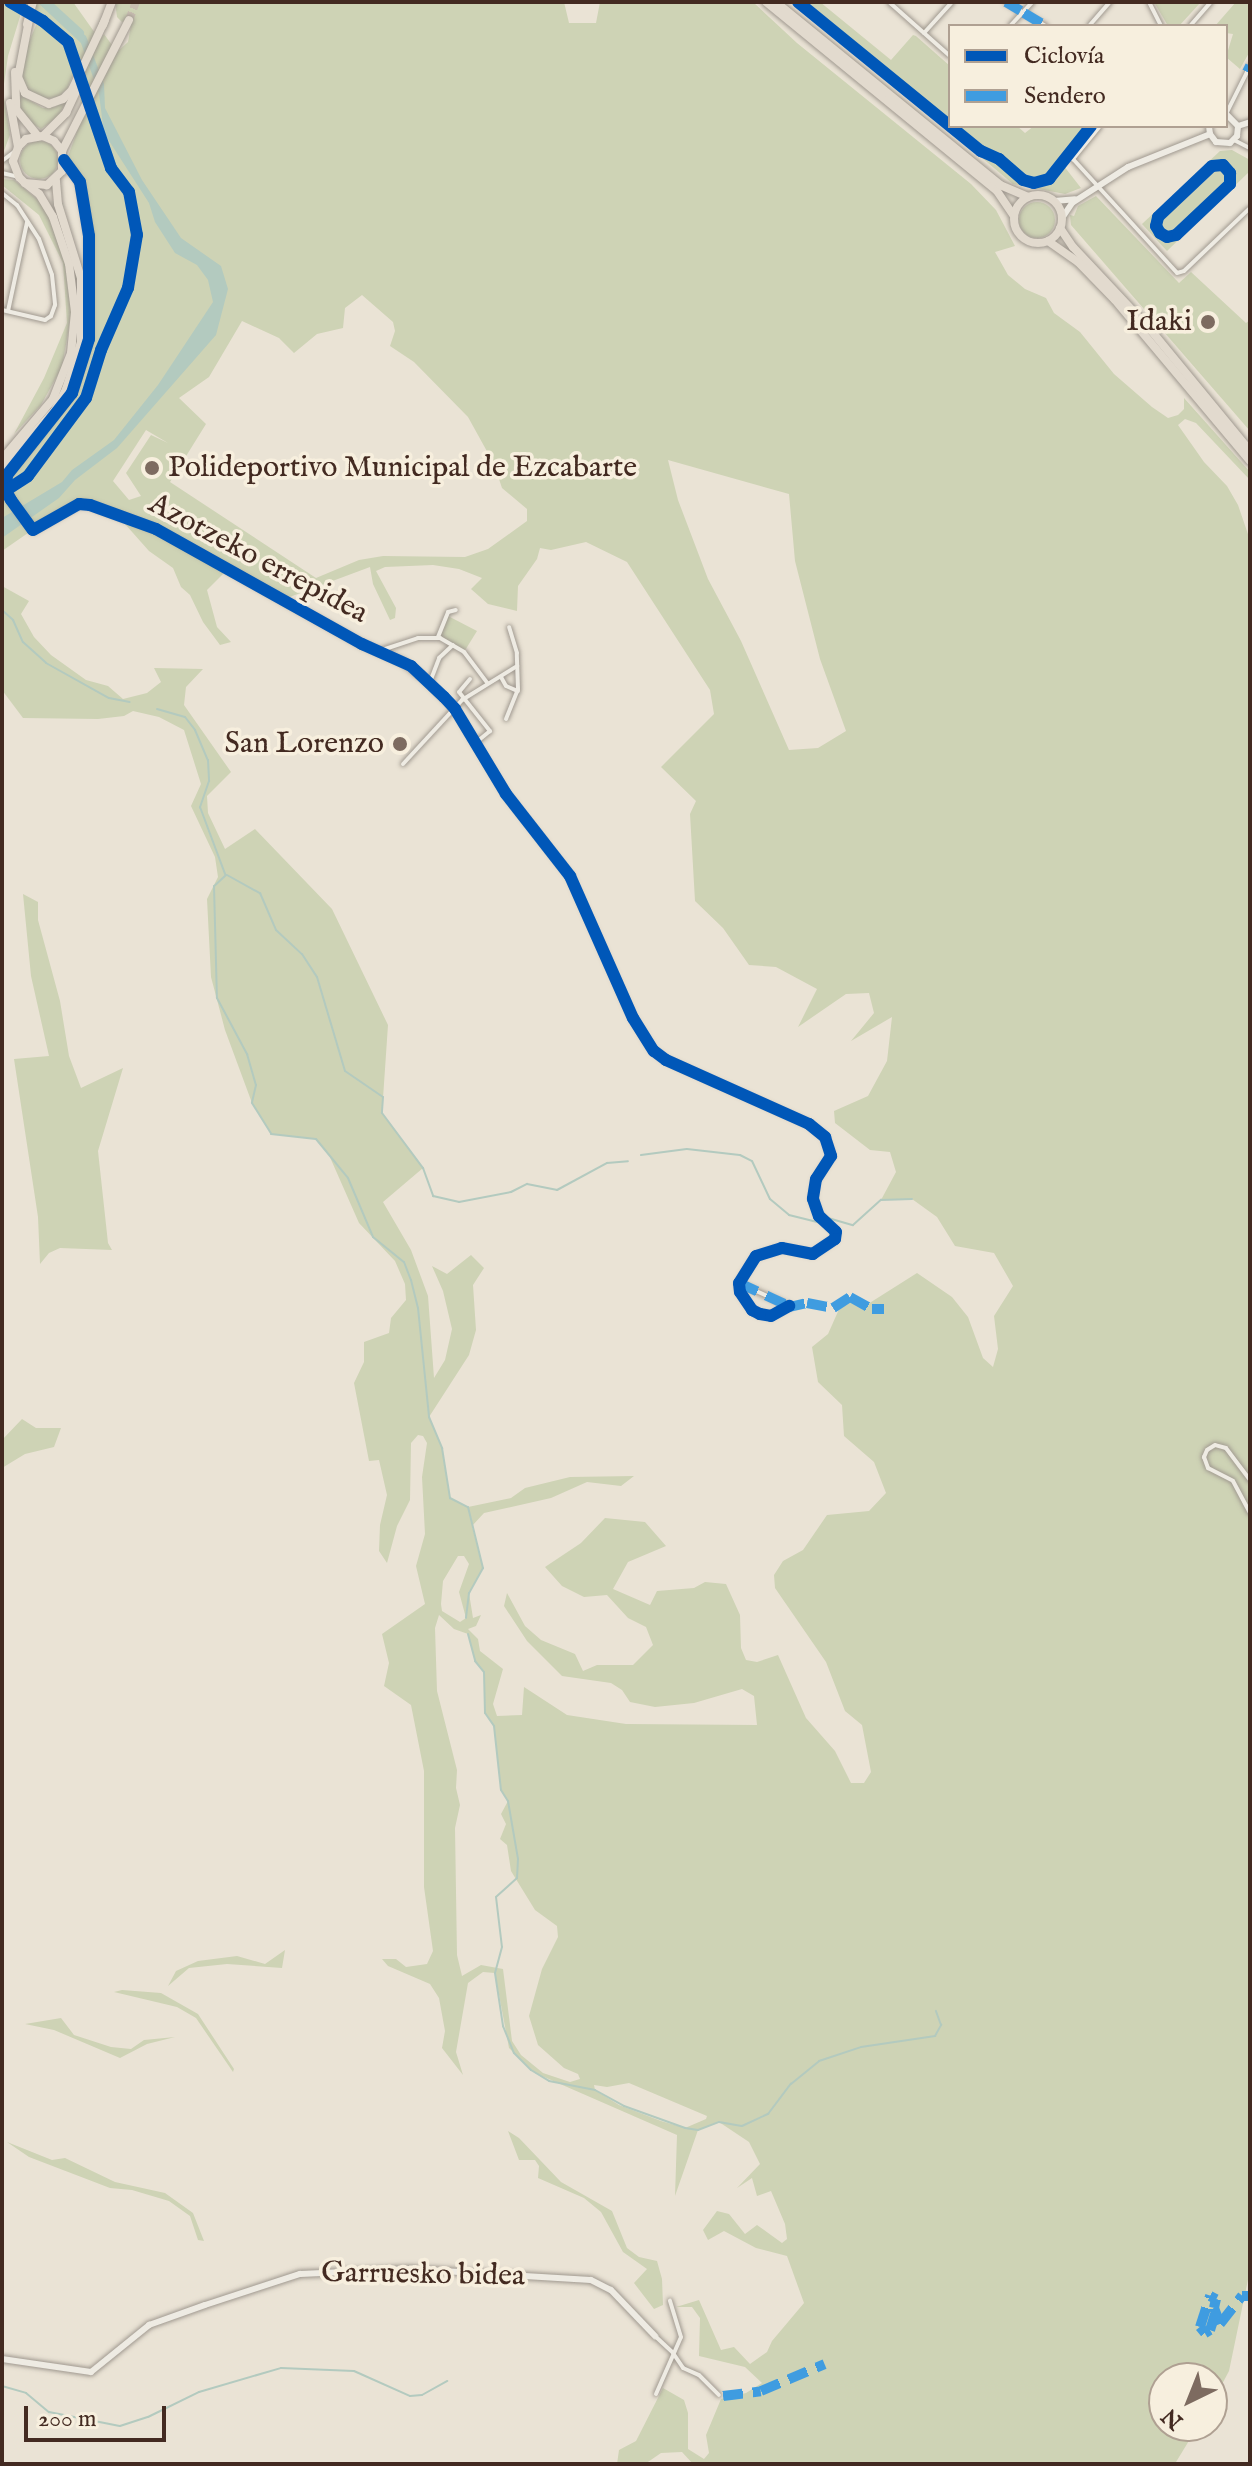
<!DOCTYPE html>
<meta charset="utf-8">
<style>
body{margin:0}
#map{position:relative;width:1252px;height:2466px;overflow:hidden;background:#eae3d5;font-family:"IM FELL English",serif}
div>[style]{position:absolute}
[style*='--x']{left:calc(var(--x)*1px);top:calc(var(--y)*1px);width:calc(var(--w)*1px);rotate:calc(var(--a)*1deg)}
.green>*{inset:0;background:#ced3b5}
.round{border-radius:50%}
.water>*{inset:0;background:#b3cabf}
.stream>*{height:2px;margin:-1px;padding:0 1px;transform-origin:1px;border-radius:1px;background:#b3cabf}
.river>*{height:8px;margin:-4px;padding:0 4px;transform-origin:4px;border-radius:4px;background:#b3cabf}
.highway-tunnel>*{height:8px;margin-top:-4px;transform-origin:0;background:repeating-linear-gradient(90deg,#c9beb1 0 8px,transparent 0 12px)}
.roads{filter:drop-shadow(0 0 2px #a09990) drop-shadow(0 0 2px #a09990)}
.street>*{height:4px;margin:-2px;padding:0 2px;transform-origin:2px;border-radius:2px;background:#eeebe3}
.secondary>*{height:6px;margin:-3px;padding:0 3px;transform-origin:3px;border-radius:3px;background:#eeebe3}
.highway>*{height:8px;margin:-4px;padding:0 4px;transform-origin:4px;border-radius:4px;background:#e2dace}
.highway>.ring{margin:-4px;padding:0;box-sizing:content-box;background:none;border:8px solid #e2dace;border-radius:50%}
.quiet>*{height:10px;margin-top:-5px;transform-origin:0;background:repeating-linear-gradient(90deg,#3f9ce0 0 20px,transparent 0 30px)}
.cycleway>*{height:12px;margin:-6px;padding:0 6px;transform-origin:6px;border-radius:6px;background:#0057b8}
.dots>*{width:22px;height:22px;translate:-50% -50%;box-sizing:border-box;border:4px solid #f7efde;border-radius:50%}
span{translate:-50% -50%;white-space:nowrap;text-align:center;line-height:1.15;-webkit-text-stroke:7px #f7efde;paint-order:stroke}
.poi-label{font-size:30px;color:#432a21}
.right{translate:-100% -50%;text-align:right}
.left{translate:0 -50%;text-align:left}
.street-label{font-size:30px;color:#432a21}
.frame{position:absolute;inset:0;border:4px solid #432a21;pointer-events:none}
.legend{position:absolute;left:948px;top:24px;width:280px;height:104px;box-sizing:border-box;background:#f7efde;border:2px solid #afa092;margin:0;padding:10px 14px;list-style:none;font-size:24px;color:#432a21}
.legend li{display:flex;align-items:center;gap:16px;height:40px}
.legend b{width:40px;border:2px solid #afa092}
.north{position:absolute;left:1148px;top:2362px;width:80px;height:80px;box-sizing:border-box;background:#f7efde;border:2px solid #afa092;border-radius:50%;rotate:223deg;font-size:22px;font-weight:700;line-height:32px;text-align:center;color:#432a21}
.north::after{content:'';display:block;margin:auto;width:28px;height:36px;background:#7d6b60;clip-path:polygon(50% 0,100% 100%,50% 72%,0 100%)}
.scale{position:absolute;left:24px;top:2406px;width:142px;height:36px;box-sizing:border-box;border:4px solid #432a21;border-top:0;padding-left:10px;font-size:24px;line-height:28px;white-space:nowrap;color:#432a21;-webkit-text-stroke:6px #f7efde;paint-order:stroke}
</style>
<div id="map">
<div class="green">
<div style="clip-path:polygon(evenodd,3px 2px,73px 2px,100px 40px,104px 34px,117px 52px,128px 42px,131px 25px,129px 20px,122px 22px,117px 17px,115px 2px,564px 2px,569px 23px,596px 23px,600px 2px,753px 2px,797px 43px,971px 184px,996px 210px,1015px 246px,995px 252px,1008px 275px,1025px 289px,1046px 298px,1054px 313px,1080px 332px,1114px 374px,1152px 407px,1168px 418px,1178px 415px,1184px 409px,1184px 398px,1250px 472px,1250px 480px,1196px 423px,1185px 419px,1178px 425px,1204px 462px,1227px 486px,1238px 505px,1250px 540px,1250px 2270px,1229px 2371px,1212px 2403px,1212px 2378px,1164px 2378px,1164px 2426px,1198px 2426px,1176px 2462px,693px 2464px,682px 2452px,661px 2453px,645px 2464px,617px 2464px,619px 2450px,636px 2441px,663px 2388px,684px 2400px,688px 2413px,688px 2449px,704px 2459px,709px 2453px,706px 2435px,721px 2399px,746px 2393px,762px 2383px,745px 2367px,699px 2356px,700px 2318px,692px 2307px,676px 2307px,699px 2300px,721px 2350px,734px 2347px,750px 2364px,767px 2352px,772px 2341px,804px 2303px,787px 2256px,756px 2248px,724px 2231px,708px 2240px,703px 2230px,717px 2211px,729px 2214px,745px 2234px,757px 2225px,782px 2243px,787px 2239px,785px 2224px,771px 2191px,757px 2196px,752px 2178px,737px 2188px,760px 2164px,749px 2142px,719px 2122px,698px 2130px,675px 2196px,677px 2135px,535px 2073px,509px 2048px,495px 1973px,483px 1972px,468px 1983px,456px 2052px,463px 2075px,442px 2048px,445px 2031px,439px 1998px,430px 1984px,388px 1966px,382px 1959px,396px 1959px,406px 1967px,427px 1964px,433px 1951px,424px 1887px,424px 1771px,411px 1705px,384px 1686px,389px 1663px,382px 1634px,425px 1604px,416px 1566px,425px 1534px,422px 1477px,427px 1443px,423px 1436px,418px 1435px,411px 1443px,410px 1500px,397px 1526px,387px 1563px,379px 1551px,380px 1525px,387px 1495px,379px 1460px,369px 1461px,354px 1383px,364px 1362px,364px 1342px,389px 1333px,391px 1318px,406px 1300px,405px 1284px,395px 1261px,359px 1223px,329px 1155px,316px 1139px,271px 1134px,252px 1103px,225px 1030px,211px 977px,207px 899px,218px 877px,215px 857px,191px 806px,201px 784px,184px 730px,159px 717px,133px 711px,124px 716px,98px 719px,23px 718px,2px 690px,2px 586px,29px 601px,21px 614px,34px 637px,51px 655px,86px 680px,108px 686px,123px 699px,147px 693px,161px 682px,154px 668px,203px 669px,186px 687px,184px 705px,231px 772px,207px 796px,208px 813px,225px 849px,255px 829px,332px 909px,388px 1025px,382px 1113px,423px 1168px,383px 1202px,411px 1250px,428px 1296px,434px 1378px,445px 1360px,452px 1329px,443px 1291px,432px 1266px,447px 1274px,471px 1255px,484px 1268px,473px 1285px,476px 1330px,469px 1355px,429px 1417px,442px 1448px,450px 1498px,468px 1507px,511px 1498px,525px 1488px,570px 1477px,634px 1476px,621px 1486px,587px 1482px,551px 1498px,484px 1513px,472px 1526px,483px 1568px,469px 1593px,473px 1618px,481px 1615px,476px 1626px,468px 1629px,478px 1639px,480px 1651px,503px 1669px,493px 1704px,497px 1716px,522px 1715px,524px 1687px,567px 1715px,626px 1724px,757px 1725px,754px 1696px,742px 1689px,694px 1703px,655px 1707px,630px 1702px,622px 1690px,611px 1683px,562px 1676px,527px 1641px,504px 1606px,507px 1593px,525px 1626px,541px 1640px,575px 1654px,583px 1671px,597px 1665px,633px 1665px,653px 1645px,646px 1627px,628px 1618px,607px 1595px,584px 1597px,562px 1586px,545px 1567px,581px 1543px,605px 1518px,645px 1522px,666px 1546px,628px 1562px,613px 1589px,650px 1605px,657px 1591px,694px 1588px,705px 1582px,726px 1584px,740px 1615px,741px 1648px,746px 1660px,757px 1662px,778px 1655px,806px 1718px,835px 1751px,851px 1783px,864px 1783px,871px 1772px,862px 1725px,845px 1711px,826px 1662px,775px 1588px,774px 1575px,783px 1561px,803px 1550px,827px 1515px,869px 1511px,886px 1493px,874px 1462px,844px 1436px,842px 1405px,818px 1382px,812px 1347px,828px 1334px,844px 1298px,868px 1304px,917px 1273px,952px 1297px,968px 1317px,983px 1358px,993px 1367px,998px 1349px,994px 1316px,1013px 1286px,994px 1253px,955px 1246px,937px 1217px,912px 1199px,881px 1200px,896px 1172px,890px 1152px,870px 1150px,835px 1123px,834px 1111px,868px 1096px,887px 1061px,892px 1017px,851px 1041px,874px 1013px,869px 993px,846px 994px,798px 1027px,817px 989px,776px 967px,749px 965px,723px 928px,695px 901px,690px 814px,696px 801px,661px 767px,714px 714px,710px 690px,627px 562px,586px 542px,551px 550px,540px 548px,537px 559px,518px 586px,517px 611px,488px 604px,471px 589px,482px 578px,459px 569px,433px 565px,385px 567px,376px 571px,396px 608px,395px 618px,390px 620px,373px 584px,370px 567px,287px 598px,226px 571px,207px 590px,217px 627px,231px 642px,220px 645px,203px 622px,190px 595px,181px 587px,173px 568px,149px 551px,109px 506px,77px 499px,2px 551px,2px 468px,72px 393px,92px 336px,88px 198px,83px 180px,67px 159px,82px 118px,77px 62px,75px 58px,75px 70px,67px 89px,58px 97px,41px 99px,25px 87px,22px 73px,26px 49px,39px 18px,22px 10px,8px 56px,3px 91px,10px 135px,2px 156px,3px 2px,362px 295px,393px 322px,395px 331px,390px 346px,414px 362px,468px 417px,494px 464px,502px 488px,527px 509px,527px 521px,488px 549px,465px 557px,383px 556px,359px 560px,316px 578px,170px 482px,206px 424px,179px 398px,209px 377px,242px 321px,279px 338px,294px 353px,317px 334px,343px 328px,345px 308px,362px 295px,3px 2px,146px 430px,168px 443px,151px 435px,126px 473px,141px 496px,129px 500px,113px 481px,146px 430px,3px 2px,668px 460px,789px 494px,795px 561px,820px 659px,846px 731px,818px 748px,789px 750px,741px 641px,708px 579px,678px 500px,668px 460px,3px 2px,458px 1556px,464px 1556px,469px 1564px,459px 1592px,466px 1618px,460px 1622px,442px 1611px,441px 1604px,443px 1581px,458px 1556px,3px 2px,439px 1615px,454px 1629px,468px 1634px,475px 1661px,484px 1672px,485px 1713px,494px 1726px,501px 1790px,508px 1801px,501px 1814px,506px 1824px,500px 1839px,507px 1845px,511px 1871px,535px 1910px,557px 1926px,558px 1937px,542px 1969px,529px 2016px,538px 2045px,564px 2068px,578px 2074px,580px 2079px,570px 2082px,543px 2073px,521px 2055px,512px 2041px,503px 1969px,481px 1965px,462px 1976px,457px 1955px,455px 1828px,460px 1805px,456px 1788px,457px 1770px,437px 1691px,435px 1628px,439px 1615px,3px 2px,629px 2083px,707px 2116px,706px 2119px,685px 2128px,661px 2121px,619px 2105px,595px 2090px,594px 2085px,607px 2087px,629px 2083px)"></div>
<div style="clip-path:polygon(797px 2px,820px 2px,891px 60px,913px 35px,916px 36px,950px 66px,950px 126px,1017px 126px,1025px 133px,1034px 126px,1091px 126px,1060px 161px,1081px 188px,1065px 194px,1013px 184px)"></div>
<div style="clip-path:polygon(1154px 2px,1201px 2px,1179px 26px,1168px 26px)"></div>
<div style="clip-path:polygon(1236px 2px,1250px 2px,1250px 51px,1240px 69px,1226px 57px,1233px 34px,1226px 33px,1226px 26px,1215px 26px)"></div>
<div style="clip-path:polygon(17px 86px,24px 97px,43px 108px,55px 107px,69px 97px,57px 118px,41px 129px,26px 120px,18px 105px)"></div>
<div class="round" style="left:20px;top:141px;width:38px;height:38px"></div>
<div style="clip-path:polygon(1232px 150px,1250px 160px,1250px 171px,1167px 251px,1142px 224px,1220px 151px)"></div>
<div style="clip-path:polygon(2px 179px,14px 180px,44px 205px,66px 264px,73px 304px,62px 367px,41px 405px,14px 434px,44px 378px,67px 323px,63px 263px,39px 215px,2px 185px)"></div>
<div style="clip-path:polygon(1096px 196px,1179px 283px,1191px 272px,1246px 323px,1250px 320px,1250px 431px,1071px 225px,1070px 215px,1074px 216px,1078px 206px)"></div>
<div class="round" style="left:1019px;top:202px;width:36px;height:36px"></div>
<div style="clip-path:polygon(448px 616px,477px 631px,464px 652px,440px 638px)"></div>
<div style="clip-path:polygon(23px 894px,38px 902px,38px 920px,60px 1001px,69px 1056px,81px 1088px,123px 1068px,98px 1151px,108px 1243px,112px 1250px,60px 1248px,49px 1253px,40px 1264px,38px 1217px,14px 1059px,49px 1056px,31px 976px)"></div>
<div style="clip-path:polygon(22px 1419px,36px 1428px,61px 1428px,54px 1447px,25px 1454px,2px 1468px,2px 1440px)"></div>
<div style="clip-path:polygon(285px 1950px,282px 1968px,227px 1964px,189px 1968px,168px 1986px,176px 1971px,198px 1961px,237px 1956px,265px 1964px)"></div>
<div style="clip-path:polygon(122px 1990px,161px 1993px,198px 2014px,234px 2069px,233px 2072px,196px 2018px,177px 2007px,114px 1992px)"></div>
<div style="clip-path:polygon(61px 2018px,74px 2035px,111px 2047px,131px 2049px,144px 2040px,175px 2037px,147px 2044px,120px 2058px,54px 2030px,25px 2024px)"></div>
<div style="clip-path:polygon(508px 2131px,519px 2138px,561px 2182px,612px 2211px,627px 2248px,639px 2257px,657px 2261px,662px 2279px,663px 2305px,654px 2309px,634px 2283px,647px 2269px,623px 2252px,601px 2212px,584px 2198px,538px 2178px,539px 2166px,535px 2160px,519px 2160px)"></div>
<div style="clip-path:polygon(7px 2142px,52px 2160px,65px 2158px,115px 2182px,165px 2193px,193px 2213px,204px 2241px,198px 2240px,190px 2216px,169px 2201px,132px 2190px,110px 2188px,29px 2157px)"></div>
</div>
<div class="water">
<div style="clip-path:polygon(37px 2px,46px 2px,86px 36px,104px 84px,105px 108px,142px 180px,181px 238px,221px 266px,228px 289px,216px 335px,117px 448px,75px 480px,59px 498px,2px 538px,2px 518px,62px 482px,72px 470px,114px 440px,158px 385px,213px 302px,208px 280px,197px 265px,175px 253px,155px 222px,149px 203px,104px 133px,99px 94px,81px 43px)"></div>
</div>
<div class="stream">
<div style="--x:2;--y:610;--w:15;--a:42"></div>
<div style="--x:13;--y:620;--w:24;--a:66"></div>
<div style="--x:23;--y:642;--w:31;--a:42"></div>
<div style="--x:46;--y:663;--w:72;--a:29.1"></div>
<div style="--x:109;--y:698;--w:21;--a:11"></div>
<div style="--x:157;--y:709;--w:29;--a:16"></div>
<div style="--x:185;--y:717;--w:16;--a:52"></div>
<div style="--x:195;--y:730;--w:33;--a:67"></div>
<div style="--x:208;--y:760;--w:21;--a:87"></div>
<div style="--x:209;--y:781;--w:28;--a:109"></div>
<div style="--x:200;--y:807;--w:72;--a:69.5"></div>
<div style="--x:226;--y:875;--w:16;--a:137"></div>
<div style="--x:214;--y:886;--w:112;--a:88.5"></div>
<div style="--x:217;--y:998;--w:64;--a:61.8"></div>
<div style="--x:247;--y:1054;--w:32;--a:74"></div>
<div style="--x:256;--y:1085;--w:18;--a:103"></div>
<div style="--x:252;--y:1103;--w:36;--a:58"></div>
<div style="--x:271;--y:1134;--w:45;--a:6.3"></div>
<div style="--x:316;--y:1139;--w:50;--a:50.6"></div>
<div style="--x:348;--y:1178;--w:64;--a:67"></div>
<div style="--x:373;--y:1237;--w:40;--a:39"></div>
<div style="--x:404;--y:1262;--w:19;--a:69"></div>
<div style="--x:411;--y:1280;--w:29;--a:76"></div>
<div style="--x:418;--y:1308;--w:110;--a:84.2"></div>
<div style="--x:429;--y:1417;--w:34;--a:67"></div>
<div style="--x:442;--y:1448;--w:51;--a:80.9"></div>
<div style="--x:450;--y:1498;--w:20;--a:27"></div>
<div style="--x:468;--y:1507;--w:63;--a:76.2"></div>
<div style="--x:483;--y:1568;--w:29;--a:119"></div>
<div style="--x:469;--y:1593;--w:25;--a:97"></div>
<div style="--x:227;--y:875;--w:38;--a:29"></div>
<div style="--x:260;--y:893;--w:40;--a:66.6"></div>
<div style="--x:276;--y:930;--w:35;--a:43"></div>
<div style="--x:302;--y:954;--w:27;--a:57"></div>
<div style="--x:317;--y:977;--w:98;--a:73.4"></div>
<div style="--x:345;--y:1071;--w:46;--a:34.4"></div>
<div style="--x:383;--y:1097;--w:16;--a:94"></div>
<div style="--x:382;--y:1113;--w:69;--a:53.3"></div>
<div style="--x:423;--y:1168;--w:30;--a:70"></div>
<div style="--x:433;--y:1196;--w:27;--a:13"></div>
<div style="--x:459;--y:1202;--w:53;--a:-10.9"></div>
<div style="--x:511;--y:1192;--w:18;--a:-27"></div>
<div style="--x:527;--y:1184;--w:31;--a:11"></div>
<div style="--x:557;--y:1190;--w:57;--a:-28.4"></div>
<div style="--x:607;--y:1163;--w:21;--a:-5"></div>
<div style="--x:641;--y:1155;--w:46;--a:-7.4"></div>
<div style="--x:687;--y:1149;--w:53;--a:6.5"></div>
<div style="--x:740;--y:1155;--w:13;--a:27"></div>
<div style="--x:752;--y:1161;--w:42;--a:64.7"></div>
<div style="--x:770;--y:1199;--w:25;--a:40"></div>
<div style="--x:789;--y:1215;--w:30;--a:14"></div>
<div style="--x:828;--y:1218;--w:26;--a:16"></div>
<div style="--x:853;--y:1225;--w:38;--a:-42"></div>
<div style="--x:881;--y:1200;--w:31;--a:-2"></div>
<div style="--x:468;--y:1634;--w:28;--a:75"></div>
<div style="--x:475;--y:1661;--w:14;--a:51"></div>
<div style="--x:484;--y:1672;--w:41;--a:88.6"></div>
<div style="--x:485;--y:1713;--w:16;--a:55"></div>
<div style="--x:494;--y:1726;--w:64;--a:83.8"></div>
<div style="--x:501;--y:1790;--w:13;--a:58"></div>
<div style="--x:508;--y:1801;--w:59;--a:80.2"></div>
<div style="--x:518;--y:1859;--w:19;--a:93"></div>
<div style="--x:517;--y:1878;--w:28;--a:138"></div>
<div style="--x:496;--y:1897;--w:50;--a:83.2"></div>
<div style="--x:502;--y:1947;--w:27;--a:105"></div>
<div style="--x:495;--y:1973;--w:54;--a:81.4"></div>
<div style="--x:503;--y:2026;--w:29;--a:68"></div>
<div style="--x:514;--y:2053;--w:24;--a:45"></div>
<div style="--x:531;--y:2070;--w:21;--a:31"></div>
<div style="--x:549;--y:2081;--w:47;--a:11.1"></div>
<div style="--x:595;--y:2090;--w:33;--a:29"></div>
<div style="--x:624;--y:2106;--w:65;--a:19.8"></div>
<div style="--x:685;--y:2128;--w:13;--a:9"></div>
<div style="--x:698;--y:2130;--w:22;--a:-21"></div>
<div style="--x:719;--y:2122;--w:23;--a:10"></div>
<div style="--x:742;--y:2126;--w:29;--a:-25"></div>
<div style="--x:768;--y:2114;--w:38;--a:-53"></div>
<div style="--x:791;--y:2084;--w:36;--a:-39"></div>
<div style="--x:819;--y:2061;--w:44;--a:-18.4"></div>
<div style="--x:861;--y:2047;--w:75;--a:-8.5"></div>
<div style="--x:935;--y:2036;--w:13;--a:-61"></div>
<div style="--x:941;--y:2025;--w:15;--a:-110"></div>
<div style="--x:2;--y:2386;--w:25;--a:16"></div>
<div style="--x:26;--y:2393;--w:30;--a:40"></div>
<div style="--x:49;--y:2412;--w:72;--a:11.2"></div>
<div style="--x:120;--y:2426;--w:29;--a:-18"></div>
<div style="--x:148;--y:2417;--w:57;--a:-26.1"></div>
<div style="--x:199;--y:2392;--w:85;--a:-16.3"></div>
<div style="--x:281;--y:2368;--w:73;--a:2.4"></div>
<div style="--x:354;--y:2371;--w:61;--a:24.1"></div>
<div style="--x:410;--y:2396;--w:12;--a:-5"></div>
<div style="--x:422;--y:2395;--w:29;--a:-29"></div>
</div>
<div class="river">
<div style="--x:46;--y:2;--w:46;--a:42.4"></div>
</div>
<div class="highway-tunnel">
<div style="--x:129;--y:20;--w:19;--a:-69"></div>
</div>
<div class="roads">
<div class="street">
<div style="--x:889;--y:2;--w:81;--a:41.5"></div>
<div style="--x:1006;--y:2;--w:17;--a:31"></div>
<div style="--x:1149;--y:2;--w:27;--a:63"></div>
<div style="--x:1024;--y:13;--w:26;--a:31"></div>
<div style="--x:1010;--y:26;--w:33;--a:-47"></div>
<div style="--x:1089;--y:26;--w:32;--a:-49"></div>
<div style="--x:1190;--y:26;--w:32;--a:-49"></div>
<div style="--x:924;--y:33;--w:42;--a:-47.9"></div>
<div style="--x:1226;--y:114;--w:54;--a:-63.4"></div>
<div style="--x:1100;--y:126;--w:43;--a:129.3"></div>
<div style="--x:1073;--y:159;--w:154;--a:47.6"></div>
<div style="--x:1177;--y:273;--w:7;--a:-16"></div>
<div style="--x:1184;--y:271;--w:91;--a:-43.7"></div>
<div style="--x:1234;--y:140;--w:18;--a:27"></div>
<div style="--x:2;--y:161;--w:15;--a:-37"></div>
<div style="--x:2;--y:173;--w:17;--a:13"></div>
<div style="--x:2;--y:193;--w:19;--a:39"></div>
<div style="--x:17;--y:205;--w:40;--a:57.1"></div>
<div style="--x:39;--y:239;--w:38;--a:70"></div>
<div style="--x:52;--y:275;--w:30;--a:84"></div>
<div style="--x:55;--y:305;--w:12;--a:110"></div>
<div style="--x:51;--y:316;--w:7;--a:146"></div>
<div style="--x:45;--y:320;--w:44;--a:-166.9"></div>
<div style="--x:8;--y:311;--w:91;--a:-77.9"></div>
<div style="--x:438;--y:637;--w:27;--a:-68"></div>
<div style="--x:448;--y:612;--w:8;--a:-14"></div>
<div style="--x:379;--y:651;--w:41;--a:-18.4"></div>
<div style="--x:418;--y:638;--w:22;--a:0"></div>
<div style="--x:440;--y:638;--w:28;--a:30"></div>
<div style="--x:464;--y:652;--w:39;--a:53"></div>
<div style="--x:421;--y:676;--w:47;--a:44.1"></div>
<div style="--x:455;--y:709;--w:99;--a:59"></div>
<div style="--x:506;--y:794;--w:104;--a:52"></div>
<div style="--x:570;--y:876;--w:155;--a:66.1"></div>
<div style="--x:633;--y:1018;--w:39;--a:58"></div>
<div style="--x:654;--y:1051;--w:15;--a:37"></div>
<div style="--x:666;--y:1060;--w:157;--a:24.1"></div>
<div style="--x:809;--y:1124;--w:21;--a:39"></div>
<div style="--x:825;--y:1137;--w:20;--a:72"></div>
<div style="--x:831;--y:1156;--w:27;--a:123"></div>
<div style="--x:816;--y:1179;--w:20;--a:99"></div>
<div style="--x:813;--y:1199;--w:18;--a:71"></div>
<div style="--x:819;--y:1216;--w:23;--a:43"></div>
<div style="--x:836;--y:1232;--w:7;--a:98"></div>
<div style="--x:835;--y:1239;--w:27;--a:146"></div>
<div style="--x:813;--y:1254;--w:32;--a:-169"></div>
<div style="--x:782;--y:1248;--w:27;--a:163"></div>
<div style="--x:756;--y:1256;--w:32;--a:122"></div>
<div style="--x:739;--y:1283;--w:9;--a:84"></div>
<div style="--x:740;--y:1292;--w:22;--a:56"></div>
<div style="--x:752;--y:1310;--w:9;--a:27"></div>
<div style="--x:760;--y:1314;--w:11;--a:10"></div>
<div style="--x:771;--y:1316;--w:21;--a:-29"></div>
<div style="--x:501;--y:677;--w:10;--a:61"></div>
<div style="--x:506;--y:686;--w:13;--a:23"></div>
<div style="--x:470;--y:679;--w:17;--a:130"></div>
<div style="--x:459;--y:692;--w:50;--a:51.5"></div>
<div style="--x:490;--y:731;--w:19;--a:141"></div>
<div style="--x:430;--y:682;--w:26;--a:-69"></div>
<div style="--x:439;--y:658;--w:19;--a:-43"></div>
<div style="--x:506;--y:719;--w:32;--a:-68"></div>
<div style="--x:518;--y:689;--w:36;--a:-92"></div>
<div style="--x:517;--y:653;--w:27;--a:-107"></div>
<div style="--x:403;--y:764;--w:87;--a:-47.3"></div>
<div style="--x:462;--y:700;--w:65;--a:-31.7"></div>
<div style="--x:741;--y:1284;--w:53;--a:24.6"></div>
<div style="--x:1250;--y:1480;--w:40;--a:-127"></div>
<div style="--x:1226;--y:1448;--w:11;--a:-165"></div>
<div style="--x:1215;--y:1445;--w:9;--a:148"></div>
<div style="--x:1207;--y:1450;--w:8;--a:113"></div>
<div style="--x:1204;--y:1457;--w:12;--a:70"></div>
<div style="--x:1208;--y:1468;--w:28;--a:27"></div>
<div style="--x:1233;--y:1481;--w:36;--a:62"></div>
<div style="--x:655;--y:2336;--w:25;--a:43"></div>
<div style="--x:673;--y:2353;--w:18;--a:56"></div>
<div style="--x:683;--y:2368;--w:17;--a:24"></div>
<div style="--x:699;--y:2375;--w:28;--a:45"></div>
<div style="--x:656;--y:2394;--w:62;--a:-66.3"></div>
<div style="--x:681;--y:2337;--w:38;--a:-107"></div>
</div>
<div class="secondary">
<div style="--x:1209;--y:126;--w:8;--a:83"></div>
<div style="--x:1210;--y:134;--w:10;--a:53"></div>
<div style="--x:1216;--y:142;--w:14;--a:4"></div>
<div style="--x:1230;--y:143;--w:10;--a:-45"></div>
<div style="--x:1237;--y:136;--w:10;--a:-84"></div>
<div style="--x:1238;--y:126;--w:17;--a:-135"></div>
<div style="--x:1238;--y:126;--w:13;--a:-18"></div>
<div style="--x:64;--y:160;--w:27;--a:54"></div>
<div style="--x:80;--y:182;--w:55;--a:80.5"></div>
<div style="--x:89;--y:236;--w:103;--a:90"></div>
<div style="--x:89;--y:339;--w:57;--a:107.5"></div>
<div style="--x:72;--y:393;--w:105;--a:128.4"></div>
<div style="--x:7;--y:475;--w:16;--a:94"></div>
<div style="--x:6;--y:491;--w:14;--a:60"></div>
<div style="--x:13;--y:503;--w:34;--a:53"></div>
<div style="--x:33;--y:530;--w:53;--a:-29.5"></div>
<div style="--x:79;--y:504;--w:11;--a:5"></div>
<div style="--x:90;--y:505;--w:70;--a:20"></div>
<div style="--x:156;--y:529;--w:236;--a:29.2"></div>
<div style="--x:362;--y:644;--w:45;--a:23.7"></div>
<div style="--x:403;--y:662;--w:23;--a:38"></div>
<div style="--x:1054;--y:201;--w:21;--a:-5"></div>
<div style="--x:1062;--y:218;--w:18;--a:-56"></div>
<div style="--x:1072;--y:203;--w:67;--a:-32.7"></div>
<div style="--x:1128;--y:167;--w:88;--a:-21.9"></div>
<div style="--x:2;--y:2359;--w:90;--a:8.3"></div>
<div style="--x:91;--y:2372;--w:75;--a:-39"></div>
<div style="--x:149;--y:2325;--w:59;--a:-19.7"></div>
<div style="--x:205;--y:2305;--w:100;--a:-18.1"></div>
<div style="--x:300;--y:2274;--w:110;--a:-2.6"></div>
<div style="--x:410;--y:2269;--w:181;--a:3.5"></div>
<div style="--x:591;--y:2280;--w:22;--a:27"></div>
<div style="--x:611;--y:2290;--w:64;--a:46.3"></div>
</div>
<div class="highway">
<div style="--x:766;--y:2;--w:298;--a:39.3"></div>
<div style="--x:997;--y:191;--w:30;--a:56"></div>
<div style="--x:776;--y:2;--w:289;--a:39.2"></div>
<div style="--x:1000;--y:185;--w:30;--a:23"></div>
<div style="--x:29;--y:20;--w:58;--a:100.9"></div>
<div style="--x:18;--y:77;--w:17;--a:66"></div>
<div style="--x:25;--y:93;--w:26;--a:25"></div>
<div style="--x:49;--y:104;--w:15;--a:-20"></div>
<div style="--x:63;--y:99;--w:13;--a:-45"></div>
<div style="--x:72;--y:90;--w:77;--a:-64.8"></div>
<div style="--x:27;--y:24;--w:23;--a:-75"></div>
<div style="--x:103;--y:25;--w:25;--a:-69"></div>
<div style="--x:15;--y:72;--w:37;--a:88"></div>
<div style="--x:16;--y:109;--w:35;--a:51"></div>
<div style="--x:10;--y:103;--w:45;--a:79.7"></div>
<div style="--x:43;--y:136;--w:33;--a:-45"></div>
<div style="--x:66;--y:113;--w:26;--a:-65"></div>
<div style="--x:62;--y:151;--w:147;--a:-62.9"></div>
<div class="ring" style="left:1014px;top:195px;width:40px;height:40px"></div>
<div style="--x:1060;--y:228;--w:23;--a:56"></div>
<div style="--x:1073;--y:247;--w:111;--a:46.8"></div>
<div style="--x:1149;--y:328;--w:159;--a:50.6"></div>
<div style="--x:1048;--y:241;--w:37;--a:35"></div>
<div style="--x:1078;--y:262;--w:53;--a:45.8"></div>
<div style="--x:1115;--y:300;--w:210;--a:50"></div>
<div style="--x:2;--y:459;--w:79;--a:-49.6"></div>
<div style="--x:53;--y:399;--w:49;--a:-68.6"></div>
<div style="--x:71;--y:353;--w:41;--a:-84.4"></div>
<div style="--x:75;--y:312;--w:48;--a:-97.1"></div>
<div style="--x:69;--y:264;--w:50;--a:-108.8"></div>
<div style="--x:53;--y:217;--w:27;--a:-121"></div>
<div style="--x:39;--y:194;--w:18;--a:-142"></div>
<div style="--x:25;--y:183;--w:8;--a:-135"></div>
<div style="--x:19;--y:177;--w:17;--a:-111"></div>
<div style="--x:13;--y:161;--w:15;--a:-70"></div>
<div style="--x:18;--y:147;--w:11;--a:-45"></div>
<div style="--x:26;--y:139;--w:17;--a:-10"></div>
<div style="--x:43;--y:136;--w:12;--a:24"></div>
<div style="--x:54;--y:141;--w:13;--a:51"></div>
<div style="--x:62;--y:151;--w:20;--a:90"></div>
<div style="--x:62;--y:171;--w:21;--a:137"></div>
<div style="--x:47;--y:185;--w:22;--a:-175"></div>
<div style="--x:2;--y:468;--w:79;--a:-47.6"></div>
<div style="--x:55;--y:410;--w:24;--a:-62"></div>
<div style="--x:66;--y:389;--w:49;--a:-72.3"></div>
<div style="--x:81;--y:342;--w:64;--a:-90"></div>
<div style="--x:81;--y:278;--w:77;--a:-107.3"></div>
<div style="--x:58;--y:204;--w:25;--a:-95"></div>
</div>
</div>
<div class="quiet">
<div style="--x:1006;--y:2;--w:17;--a:31"></div>
<div style="--x:1024;--y:13;--w:26;--a:31"></div>
<div style="--x:1247;--y:72;--w:7;--a:-63"></div>
<div style="--x:739;--y:1283;--w:55;--a:24.7"></div>
<div style="--x:785;--y:1308;--w:23;--a:-13"></div>
<div style="--x:807;--y:1303;--w:26;--a:11"></div>
<div style="--x:833;--y:1308;--w:20;--a:-33"></div>
<div style="--x:850;--y:1297;--w:25;--a:29"></div>
<div style="--x:872;--y:1309;--w:12;--a:0"></div>
<div style="--x:1215;--y:2314;--w:17;--a:107"></div>
<div style="--x:1210;--y:2330;--w:6;--a:149"></div>
<div style="--x:1205;--y:2333;--w:8;--a:-130"></div>
<div style="--x:1200;--y:2327;--w:33;--a:-72"></div>
<div style="--x:1210;--y:2296;--w:7;--a:27"></div>
<div style="--x:1216;--y:2299;--w:9;--a:103"></div>
<div style="--x:1214;--y:2308;--w:17;--a:69"></div>
<div style="--x:1220;--y:2324;--w:36;--a:-52"></div>
<div style="--x:1242;--y:2296;--w:8;--a:0"></div>
<div style="--x:723;--y:2396;--w:38;--a:-7"></div>
<div style="--x:761;--y:2391;--w:69;--a:-22.9"></div>
</div>
<div class="cycleway">
<div style="--x:798;--y:2;--w:236;--a:39.2"></div>
<div style="--x:981;--y:151;--w:20;--a:24"></div>
<div style="--x:999;--y:159;--w:32;--a:41"></div>
<div style="--x:1023;--y:180;--w:11;--a:15"></div>
<div style="--x:1034;--y:183;--w:16;--a:-15"></div>
<div style="--x:1049;--y:179;--w:68;--a:-51.6"></div>
<div style="--x:64;--y:160;--w:27;--a:54"></div>
<div style="--x:80;--y:182;--w:55;--a:80.5"></div>
<div style="--x:89;--y:236;--w:103;--a:90"></div>
<div style="--x:89;--y:339;--w:57;--a:107.5"></div>
<div style="--x:72;--y:393;--w:105;--a:128.4"></div>
<div style="--x:7;--y:475;--w:16;--a:94"></div>
<div style="--x:6;--y:491;--w:10;--a:61"></div>
<div style="--x:11;--y:500;--w:37;--a:54"></div>
<div style="--x:33;--y:530;--w:53;--a:-29.5"></div>
<div style="--x:79;--y:504;--w:11;--a:5"></div>
<div style="--x:90;--y:505;--w:70;--a:20"></div>
<div style="--x:156;--y:529;--w:236;--a:29.2"></div>
<div style="--x:362;--y:644;--w:54;--a:24.2"></div>
<div style="--x:411;--y:666;--w:45;--a:43.2"></div>
<div style="--x:444;--y:697;--w:16;--a:47"></div>
<div style="--x:455;--y:709;--w:99;--a:59"></div>
<div style="--x:506;--y:794;--w:104;--a:52"></div>
<div style="--x:570;--y:876;--w:155;--a:66.1"></div>
<div style="--x:633;--y:1018;--w:39;--a:58"></div>
<div style="--x:654;--y:1051;--w:15;--a:37"></div>
<div style="--x:666;--y:1060;--w:157;--a:24.1"></div>
<div style="--x:809;--y:1124;--w:21;--a:39"></div>
<div style="--x:825;--y:1137;--w:20;--a:72"></div>
<div style="--x:831;--y:1156;--w:27;--a:123"></div>
<div style="--x:816;--y:1179;--w:20;--a:99"></div>
<div style="--x:813;--y:1199;--w:18;--a:71"></div>
<div style="--x:819;--y:1216;--w:23;--a:43"></div>
<div style="--x:836;--y:1232;--w:7;--a:98"></div>
<div style="--x:835;--y:1239;--w:27;--a:146"></div>
<div style="--x:813;--y:1254;--w:32;--a:-169"></div>
<div style="--x:782;--y:1248;--w:27;--a:163"></div>
<div style="--x:756;--y:1256;--w:32;--a:122"></div>
<div style="--x:739;--y:1283;--w:9;--a:84"></div>
<div style="--x:740;--y:1292;--w:22;--a:56"></div>
<div style="--x:752;--y:1310;--w:9;--a:27"></div>
<div style="--x:760;--y:1314;--w:11;--a:10"></div>
<div style="--x:771;--y:1316;--w:21;--a:-29"></div>
<div style="--x:1223;--y:165;--w:11;--a:49"></div>
<div style="--x:1230;--y:173;--w:11;--a:90"></div>
<div style="--x:1230;--y:184;--w:74;--a:136.6"></div>
<div style="--x:1176;--y:235;--w:9;--a:167"></div>
<div style="--x:1167;--y:237;--w:8;--a:-150"></div>
<div style="--x:1160;--y:233;--w:8;--a:-120"></div>
<div style="--x:1156;--y:226;--w:9;--a:-77"></div>
<div style="--x:1158;--y:217;--w:74;--a:-43.4"></div>
<div style="--x:1212;--y:166;--w:11;--a:-5"></div>
<div style="--x:2;--y:493;--w:31;--a:-33"></div>
<div style="--x:28;--y:476;--w:97;--a:-53.4"></div>
<div style="--x:86;--y:398;--w:50;--a:-72.6"></div>
<div style="--x:101;--y:350;--w:68;--a:-66.5"></div>
<div style="--x:128;--y:288;--w:54;--a:-80.4"></div>
<div style="--x:137;--y:235;--w:44;--a:-100.5"></div>
<div style="--x:129;--y:192;--w:30;--a:-127"></div>
<div style="--x:111;--y:168;--w:133;--a:-108.8"></div>
<div style="--x:68;--y:42;--w:33;--a:-140"></div>
<div style="--x:43;--y:21;--w:38;--a:-150"></div>
</div>
<div class="dots">
<div style="left:1208px;top:322px;background:#7d6b60"></div>
<div style="left:152px;top:468px;background:#7d6b60"></div>
<div style="left:400px;top:744px;background:#7d6b60"></div>
</div>
<div class="poi-label">
<span class="right" style="left:1192px;top:322px">Idaki</span>
<span class="left" style="left:168px;top:468px">Polideportivo Municipal de Ezcabarte</span>
<span class="right" style="left:384px;top:744px">San Lorenzo</span>
</div>
<div class="street-label">
<span style="left:258px;top:559px;rotate:28deg">Azotzeko errepidea</span>
<span style="left:423px;top:2275px;rotate:1deg">Garruesko bidea</span>
</div>
<div class="frame"></div>
<ul class="legend">
<li><b style="height:10px;background:#0057b8"></b>Ciclovía</li>
<li><b style="height:10px;background:#3f9ce0"></b>Sendero</li>
</ul>
<div class="north">N</div>
<div class="scale">200 m</div>
</div>
